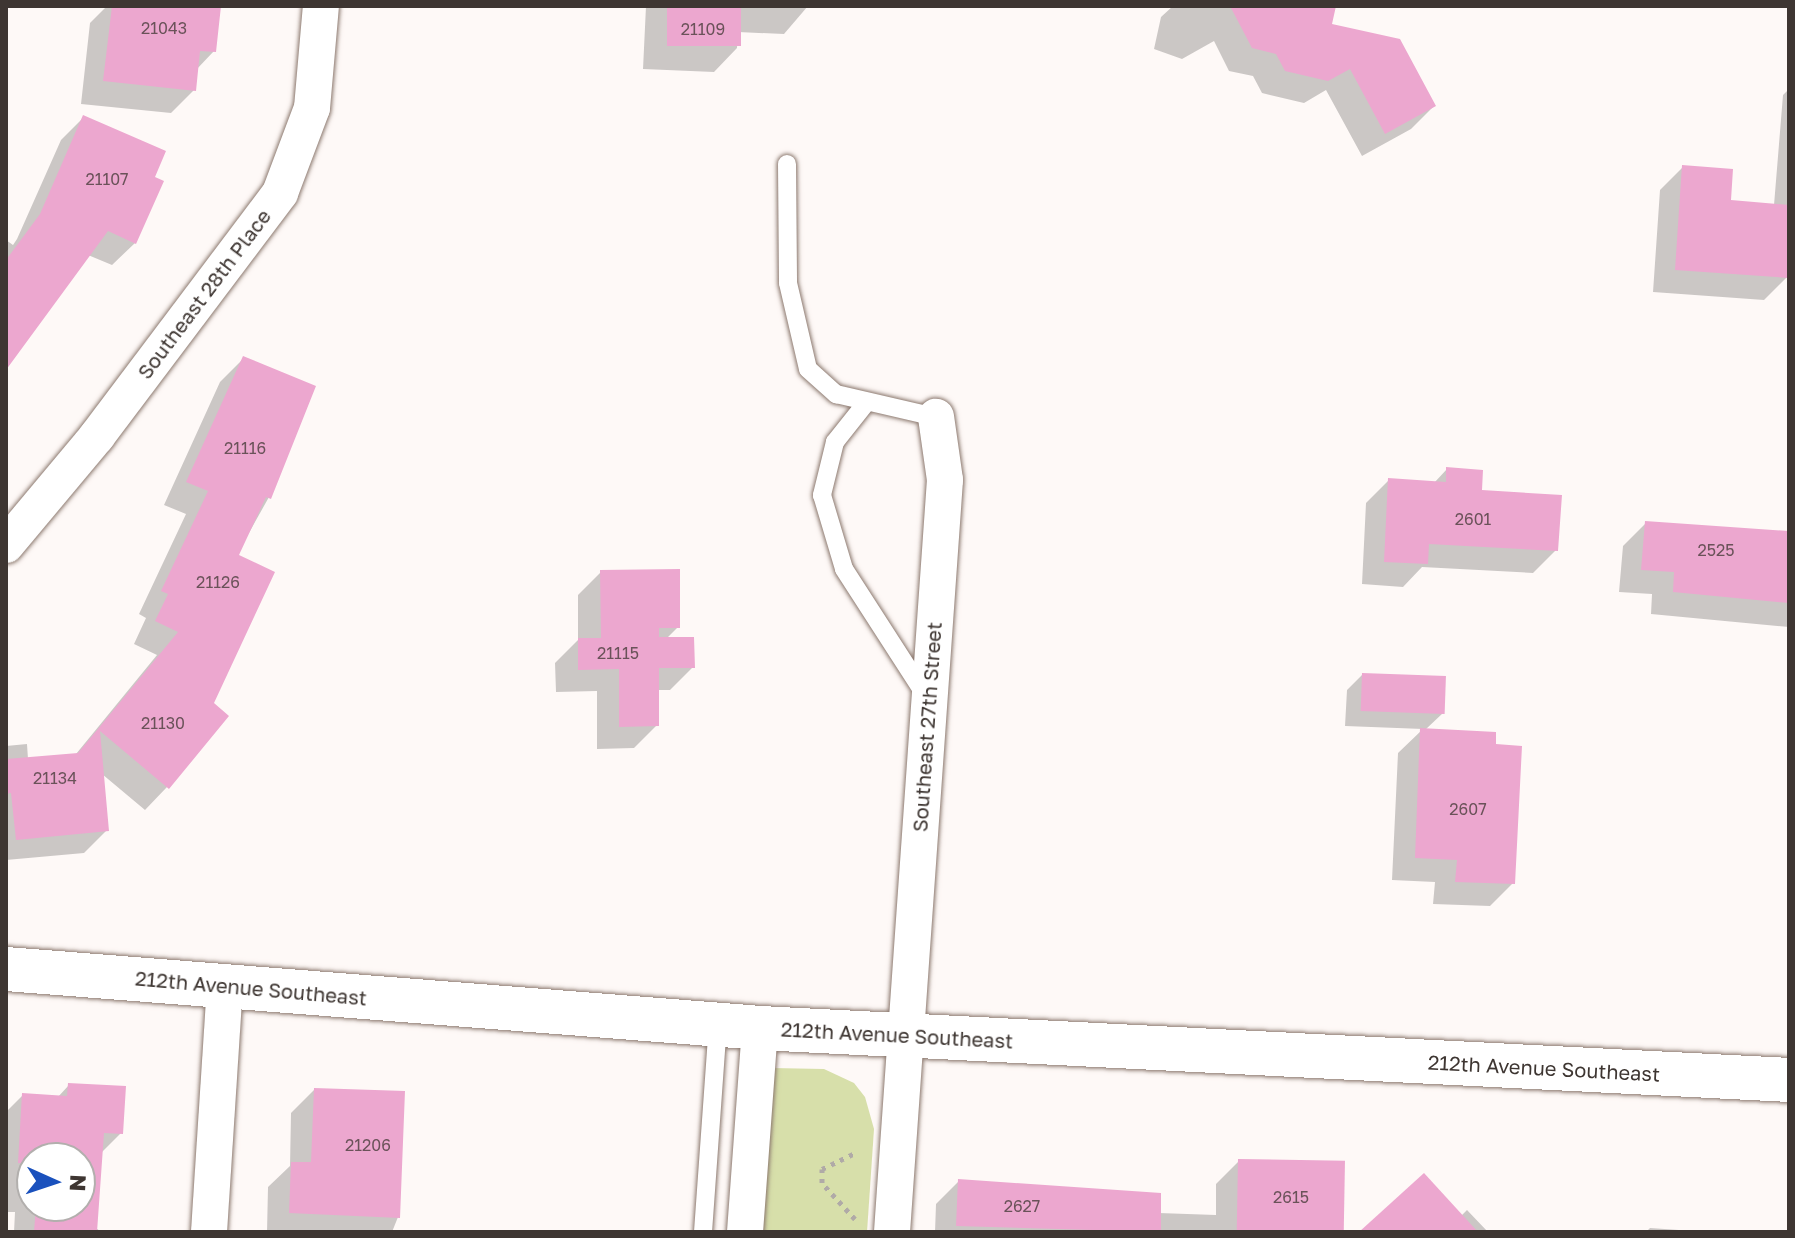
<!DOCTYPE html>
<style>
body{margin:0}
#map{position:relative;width:1795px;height:1238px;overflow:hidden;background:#fef9f7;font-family:"Golos Text",sans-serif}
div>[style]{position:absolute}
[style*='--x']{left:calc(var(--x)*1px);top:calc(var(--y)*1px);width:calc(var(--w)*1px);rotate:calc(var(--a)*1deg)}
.green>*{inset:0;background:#d7dfaa}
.shadow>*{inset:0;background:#0003}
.building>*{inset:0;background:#eca7cf;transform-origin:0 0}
.path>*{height:5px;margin-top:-2.5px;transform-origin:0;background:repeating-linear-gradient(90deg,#b0aaa7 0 4px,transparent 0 10px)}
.roads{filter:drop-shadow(0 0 2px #8c796f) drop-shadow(0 0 2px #8c796f)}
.lane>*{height:18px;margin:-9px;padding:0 9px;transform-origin:9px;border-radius:9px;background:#fff}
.street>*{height:36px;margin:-18px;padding:0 18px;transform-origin:18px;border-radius:18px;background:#fff}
.secondary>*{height:44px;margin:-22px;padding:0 22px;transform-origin:22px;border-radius:22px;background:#fff}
span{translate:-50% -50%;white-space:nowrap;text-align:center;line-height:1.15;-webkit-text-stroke:8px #fff;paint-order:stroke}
.number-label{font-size:16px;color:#6a5259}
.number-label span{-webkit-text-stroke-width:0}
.street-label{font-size:20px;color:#3e3632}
.frame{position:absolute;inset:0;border:8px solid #3e3632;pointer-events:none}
.north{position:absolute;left:16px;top:1142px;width:80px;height:80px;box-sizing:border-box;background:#fff;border:2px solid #b2afad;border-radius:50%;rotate:93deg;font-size:22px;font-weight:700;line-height:32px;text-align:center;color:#3e3632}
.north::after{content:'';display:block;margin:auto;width:28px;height:36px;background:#1a51bd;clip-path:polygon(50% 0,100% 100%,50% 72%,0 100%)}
</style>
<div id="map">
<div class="green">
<div style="clip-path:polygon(772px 1068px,824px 1069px,854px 1083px,865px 1097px,874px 1129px,867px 1232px,758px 1232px)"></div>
</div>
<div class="shadow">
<div style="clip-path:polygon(107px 6px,219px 6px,214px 51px,196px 70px,194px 90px,171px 113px,81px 104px,90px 23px)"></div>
<div style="clip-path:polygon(646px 6px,808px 6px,784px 34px,738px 32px,737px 48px,714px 72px,643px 69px)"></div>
<div style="clip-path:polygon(1173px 6px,1334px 6px,1329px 25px,1434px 106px,1411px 129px,1362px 156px,1326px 90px,1304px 103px,1262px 93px,1253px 76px,1229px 71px,1214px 41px,1182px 59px,1154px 49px,1161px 17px)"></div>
<div style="clip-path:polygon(1789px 89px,1787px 277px,1764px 300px,1653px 292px,1660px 190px,1683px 167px,1729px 202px,1774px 205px,1783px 95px)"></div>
<div style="clip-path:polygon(84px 117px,152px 178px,135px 243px,112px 265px,88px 255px,6px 363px,6px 240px,13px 245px,17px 239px,61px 140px)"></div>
<div style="clip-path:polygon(243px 359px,269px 497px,236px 556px,167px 787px,145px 810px,102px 774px,107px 830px,84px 853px,6px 860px,6px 746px,27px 744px,28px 759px,76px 754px,157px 655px,134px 644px,146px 618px,139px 614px,186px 514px,164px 505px,220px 382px)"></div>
<div style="clip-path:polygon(1447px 469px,1556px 550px,1533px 573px,1422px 567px,1403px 587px,1362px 584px,1366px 503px,1389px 480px,1434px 483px)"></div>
<div style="clip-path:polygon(1646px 523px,1789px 533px,1789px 627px,1651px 614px,1652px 594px,1619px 592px,1623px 546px)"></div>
<div style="clip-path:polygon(601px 572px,678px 627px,666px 639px,693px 667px,670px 690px,657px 690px,657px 725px,634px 748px,597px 749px,597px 691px,556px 692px,555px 663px,578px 640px,578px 595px)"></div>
<div style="clip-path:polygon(1362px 675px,1443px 713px,1425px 730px,1513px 883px,1490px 906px,1433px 904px,1435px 882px,1392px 880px,1398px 753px,1423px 729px,1345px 726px,1347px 690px)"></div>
<div style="clip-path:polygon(evenodd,69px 1085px,121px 1133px,101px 1153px,96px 1228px,101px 1232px,14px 1232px,15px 1212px,6px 1212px,6px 1112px,23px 1095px,57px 1098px,69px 1085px,32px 1158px,80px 1158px,80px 1206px,32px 1206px,32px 1158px)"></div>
<div style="clip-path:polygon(314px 1090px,398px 1217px,392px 1232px,267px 1232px,268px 1187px,290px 1166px,291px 1113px)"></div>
<div style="clip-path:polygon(1239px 1161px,1342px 1232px,935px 1232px,936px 1204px,959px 1181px,1159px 1213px,1216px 1215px,1216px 1184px)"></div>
<div style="clip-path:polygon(1467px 1210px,1488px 1232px,1362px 1232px,1461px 1216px)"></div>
<div style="clip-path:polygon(1650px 1228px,1708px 1232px,1646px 1232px)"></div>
</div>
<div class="building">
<div style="clip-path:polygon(112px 6px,221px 6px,216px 52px,200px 51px,196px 91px,103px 81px)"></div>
<div style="left:667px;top:6px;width:74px;height:40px"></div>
<div style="clip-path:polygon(1230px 6px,1336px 6px,1332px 24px,1400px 39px,1436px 106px,1385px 134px,1350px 69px,1328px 81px,1285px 71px,1276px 54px,1252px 48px)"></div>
<div style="clip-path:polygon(83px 115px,166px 151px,155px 177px,164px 181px,136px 244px,108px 231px,6px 370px,6px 260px,40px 214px)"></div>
<div style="clip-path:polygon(1682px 165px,1733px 169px,1731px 200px,1789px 205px,1789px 278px,1675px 270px)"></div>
<div style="clip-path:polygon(243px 356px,316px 386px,271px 499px,266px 497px,239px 555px,275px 572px,214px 703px,229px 716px,169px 789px,100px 731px,109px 831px,16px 840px,11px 793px,6px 794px,6px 759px,78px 753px,178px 632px,155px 621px,168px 594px,161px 591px,208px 491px,186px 482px)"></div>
<div style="clip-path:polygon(1446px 467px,1483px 470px,1482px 490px,1562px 495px,1558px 551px,1429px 544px,1428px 564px,1384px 562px,1388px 478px,1446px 482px)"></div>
<div style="clip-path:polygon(1645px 521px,1789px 531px,1789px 603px,1673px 592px,1674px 572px,1641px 570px)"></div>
<div style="clip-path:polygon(680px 569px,680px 628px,659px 628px,659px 637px,694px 637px,695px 668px,659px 668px,659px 726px,619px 727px,619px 669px,578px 670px,578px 638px,601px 638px,600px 570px)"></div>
<div style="left:1362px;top:673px;width:84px;height:38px;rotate:2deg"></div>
<div style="clip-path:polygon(1420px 728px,1496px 732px,1496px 744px,1522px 746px,1515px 884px,1455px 882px,1457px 860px,1415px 858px)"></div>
<div style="clip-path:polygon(68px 1083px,126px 1086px,123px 1134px,104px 1133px,97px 1232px,34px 1232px,36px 1206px,80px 1206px,80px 1158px,32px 1158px,32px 1190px,26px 1189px,28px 1164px,18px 1163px,22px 1093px,67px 1096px)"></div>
<div style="clip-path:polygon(314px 1088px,405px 1091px,400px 1218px,289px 1213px,291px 1162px,311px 1162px)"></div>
<div style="left:1238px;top:1159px;width:107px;height:73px;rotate:1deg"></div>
<div style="clip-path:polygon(1424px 1173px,1478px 1232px,1359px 1232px)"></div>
<div style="clip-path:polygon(958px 1179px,1161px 1193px,1161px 1232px,956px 1226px)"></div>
</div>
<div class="path">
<div style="--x:855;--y:1219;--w:49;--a:-132.5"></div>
<div style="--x:822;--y:1183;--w:14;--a:-90"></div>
<div style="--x:822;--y:1169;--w:39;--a:-26"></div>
</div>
<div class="roads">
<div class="lane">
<div style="--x:787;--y:164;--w:119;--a:89.5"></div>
<div style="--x:788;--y:283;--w:88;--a:76.9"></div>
<div style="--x:808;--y:369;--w:38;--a:42"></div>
<div style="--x:836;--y:394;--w:103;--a:13"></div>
<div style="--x:866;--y:403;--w:50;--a:128.5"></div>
<div style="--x:835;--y:442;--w:55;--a:103.8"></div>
<div style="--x:822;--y:495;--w:77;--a:73.4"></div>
<div style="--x:844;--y:569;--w:151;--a:57.2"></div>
<div style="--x:703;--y:1232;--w:208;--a:-85.9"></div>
</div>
<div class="street">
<div style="--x:6;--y:545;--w:142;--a:-50.1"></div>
<div style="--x:97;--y:436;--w:304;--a:-53"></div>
<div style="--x:280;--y:193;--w:91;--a:-69.4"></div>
<div style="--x:312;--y:108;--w:102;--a:-85"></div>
<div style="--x:209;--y:1232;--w:247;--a:-86.3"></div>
<div style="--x:745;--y:1232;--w:205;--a:-85.8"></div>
<div style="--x:892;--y:1232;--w:754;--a:-85.97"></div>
<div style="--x:945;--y:480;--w:64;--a:-98.1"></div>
</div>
<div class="secondary">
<div style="--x:6;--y:969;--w:756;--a:4.47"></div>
<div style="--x:760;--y:1028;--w:1030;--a:2.89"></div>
</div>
</div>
<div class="number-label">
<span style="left:164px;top:28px">21043</span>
<span style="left:703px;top:29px">21109</span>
<span style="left:107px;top:179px">21107</span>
<span style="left:245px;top:448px">21116</span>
<span style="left:1473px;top:519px">2601</span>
<span style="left:1716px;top:550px">2525</span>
<span style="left:218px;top:582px">21126</span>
<span style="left:618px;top:653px">21115</span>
<span style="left:163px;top:723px">21130</span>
<span style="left:55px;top:778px">21134</span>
<span style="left:1468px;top:809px">2607</span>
<span style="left:368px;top:1145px">21206</span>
<span style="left:1291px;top:1197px">2615</span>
<span style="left:1022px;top:1206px">2627</span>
</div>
<div class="street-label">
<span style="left:204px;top:294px;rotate:-53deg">Southeast 28th Place</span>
<span style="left:927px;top:727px;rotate:-86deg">Southeast 27th Street</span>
<span style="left:251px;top:988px;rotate:5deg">212th Avenue Southeast</span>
<span style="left:897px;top:1035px;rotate:3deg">212th Avenue Southeast</span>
<span style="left:1544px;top:1068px;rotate:3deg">212th Avenue Southeast</span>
</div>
<div class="frame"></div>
<div class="north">N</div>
</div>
